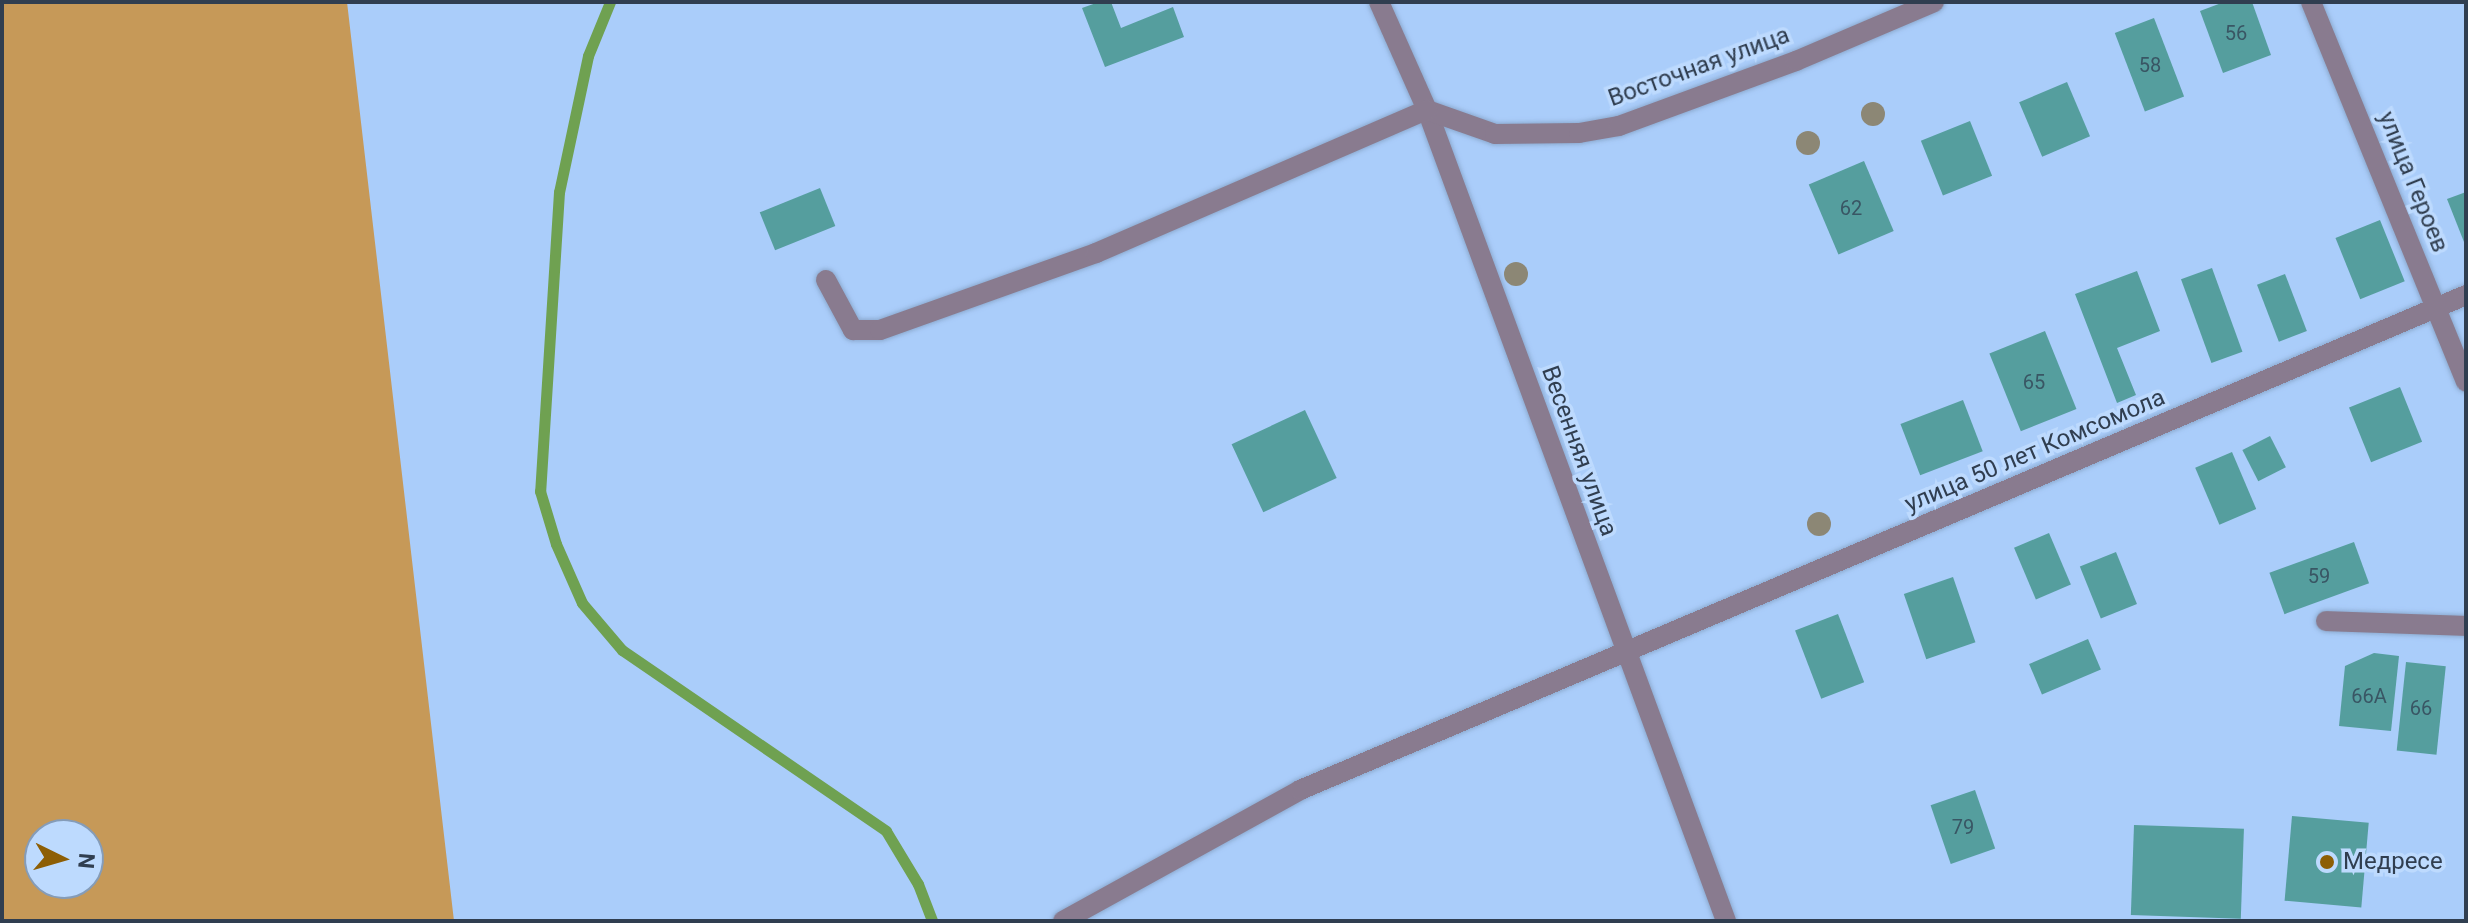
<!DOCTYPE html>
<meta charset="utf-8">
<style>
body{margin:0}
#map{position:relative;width:2468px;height:923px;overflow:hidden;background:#aacdfa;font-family:Roboto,sans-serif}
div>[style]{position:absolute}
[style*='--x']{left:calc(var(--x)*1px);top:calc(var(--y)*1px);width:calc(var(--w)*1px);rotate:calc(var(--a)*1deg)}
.green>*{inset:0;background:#c69958}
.stream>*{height:11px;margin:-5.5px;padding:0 5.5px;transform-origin:5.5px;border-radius:5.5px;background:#6fa151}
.building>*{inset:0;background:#559e9e;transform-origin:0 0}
.roads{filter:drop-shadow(0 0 2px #8dabd1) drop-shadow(0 0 2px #8dabd1)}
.minor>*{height:20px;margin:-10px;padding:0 10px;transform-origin:10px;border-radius:10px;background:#897b8f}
.trees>*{width:24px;height:24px;margin:-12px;border-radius:50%;background:#8c8775}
.dots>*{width:22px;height:22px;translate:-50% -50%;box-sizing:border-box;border:4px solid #bddafe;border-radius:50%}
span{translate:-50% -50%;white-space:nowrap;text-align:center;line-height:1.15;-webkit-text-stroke:7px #bddafe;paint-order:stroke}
.number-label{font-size:20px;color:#395664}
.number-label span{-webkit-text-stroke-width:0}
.street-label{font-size:24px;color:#303e50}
.poi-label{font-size:24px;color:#303e50}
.left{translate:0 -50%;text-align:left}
.frame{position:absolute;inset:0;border:4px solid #303e50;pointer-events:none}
.north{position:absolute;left:24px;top:819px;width:80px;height:80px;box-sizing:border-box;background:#bddafe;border:2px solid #859cb8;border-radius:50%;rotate:95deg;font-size:22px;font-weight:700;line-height:32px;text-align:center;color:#303e50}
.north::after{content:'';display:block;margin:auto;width:28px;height:36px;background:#8d5e05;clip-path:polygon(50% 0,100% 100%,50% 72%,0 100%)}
</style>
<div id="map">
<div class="green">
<div style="clip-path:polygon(evenodd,2px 2px,347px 2px,454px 921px,2px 921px,2px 2px,40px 835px,88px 835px,88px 883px,40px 883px,40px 835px)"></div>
</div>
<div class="stream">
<div style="--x:610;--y:2;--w:58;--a:112.2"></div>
<div style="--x:588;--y:56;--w:139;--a:102"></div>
<div style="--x:559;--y:192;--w:300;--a:93.6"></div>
<div style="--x:540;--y:491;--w:55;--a:73.2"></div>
<div style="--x:556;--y:544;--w:64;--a:66.2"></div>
<div style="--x:582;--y:603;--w:62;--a:49.6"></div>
<div style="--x:622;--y:650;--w:320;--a:34.4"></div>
<div style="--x:886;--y:831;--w:62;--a:58.9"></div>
<div style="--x:918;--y:884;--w:40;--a:69"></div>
</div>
<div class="building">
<div style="clip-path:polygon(1099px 2px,1111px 2px,1121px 28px,1173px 7px,1184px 37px,1105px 67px,1082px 8px)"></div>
<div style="clip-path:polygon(2224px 2px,2252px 2px,2271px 55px,2223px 73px,2200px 11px)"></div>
<div style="left:2154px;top:18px;width:84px;height:42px;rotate:69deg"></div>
<div style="left:2067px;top:82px;width:59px;height:52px;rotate:67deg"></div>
<div style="left:1970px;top:121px;width:59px;height:53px;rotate:68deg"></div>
<div style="left:1864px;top:161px;width:76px;height:60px;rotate:67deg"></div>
<div style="left:820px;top:188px;width:41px;height:65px;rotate:68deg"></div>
<div style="clip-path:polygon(2466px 192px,2466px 247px,2447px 199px)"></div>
<div style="left:2380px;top:220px;width:66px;height:48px;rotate:68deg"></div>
<div style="left:2212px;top:268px;width:89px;height:33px;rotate:70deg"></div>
<div style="clip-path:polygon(2137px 271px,2160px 331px,2117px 348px,2136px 395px,2117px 403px,2075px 294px)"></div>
<div style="left:2285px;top:274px;width:61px;height:30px;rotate:69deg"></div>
<div style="left:2045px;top:331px;width:84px;height:60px;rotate:68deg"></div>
<div style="left:2400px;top:387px;width:59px;height:55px;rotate:68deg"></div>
<div style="left:1963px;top:400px;width:55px;height:67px;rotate:69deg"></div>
<div style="left:1305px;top:410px;width:75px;height:81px;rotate:65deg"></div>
<div style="left:2270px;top:436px;width:35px;height:31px;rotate:63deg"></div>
<div style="left:2232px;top:452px;width:62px;height:40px;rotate:67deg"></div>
<div style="left:2049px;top:533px;width:56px;height:38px;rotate:67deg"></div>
<div style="left:2354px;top:542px;width:44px;height:90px;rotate:70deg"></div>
<div style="left:2116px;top:552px;width:56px;height:39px;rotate:68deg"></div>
<div style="left:1953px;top:577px;width:69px;height:52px;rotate:71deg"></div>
<div style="left:1838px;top:614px;width:73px;height:46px;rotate:69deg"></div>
<div style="left:2088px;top:639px;width:33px;height:64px;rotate:67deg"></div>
<div style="clip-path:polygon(2374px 653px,2399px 656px,2391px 731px,2339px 726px,2345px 666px)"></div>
<div style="left:2406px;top:662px;width:40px;height:89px;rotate:6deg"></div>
<div style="left:1975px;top:790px;width:62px;height:47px;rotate:71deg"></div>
<div style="left:2292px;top:816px;width:77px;height:85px;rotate:5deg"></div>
<div style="left:2134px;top:825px;width:110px;height:90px;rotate:2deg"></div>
</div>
<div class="roads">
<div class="minor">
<div style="--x:1379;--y:2;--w:118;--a:66"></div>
<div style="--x:1427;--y:110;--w:864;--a:69.76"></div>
<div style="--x:2311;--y:2;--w:410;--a:67.8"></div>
<div style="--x:1427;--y:110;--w:72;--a:19.4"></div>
<div style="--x:1495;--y:134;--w:84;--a:-0.7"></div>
<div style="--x:1579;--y:133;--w:41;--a:-9.9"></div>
<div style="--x:1619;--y:126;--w:189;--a:-20.2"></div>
<div style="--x:1796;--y:61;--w:150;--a:-23.1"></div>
<div style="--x:826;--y:280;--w:57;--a:61.6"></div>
<div style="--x:853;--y:330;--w:27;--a:0"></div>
<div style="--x:880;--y:330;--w:229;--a:-19.6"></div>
<div style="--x:1096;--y:253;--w:361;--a:-23.4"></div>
<div style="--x:2326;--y:621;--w:140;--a:2"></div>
<div style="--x:1063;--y:921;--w:271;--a:-28.9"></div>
<div style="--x:1300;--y:790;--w:1267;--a:-23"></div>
</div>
</div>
<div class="trees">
<div style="left:1873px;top:114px"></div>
<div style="left:1808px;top:143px"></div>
<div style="left:1516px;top:274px"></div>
<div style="left:1819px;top:524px"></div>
</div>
<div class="dots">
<div style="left:2327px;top:862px;background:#8d5e05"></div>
</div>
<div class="number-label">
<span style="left:2236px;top:33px">56</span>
<span style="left:2150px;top:65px">58</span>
<span style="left:1851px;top:208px">62</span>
<span style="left:2034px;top:382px">65</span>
<span style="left:2319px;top:576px">59</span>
<span style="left:2369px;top:696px">66А</span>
<span style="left:2421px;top:708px">66</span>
<span style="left:1963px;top:827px">79</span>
</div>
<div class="street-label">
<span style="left:1699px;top:67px;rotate:-20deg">Восточная улица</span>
<span style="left:2413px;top:182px;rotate:68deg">улица Героев</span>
<span style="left:1579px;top:451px;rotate:70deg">Весенняя улица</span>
<span style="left:2035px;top:451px;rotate:-23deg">улица 50 лет Комсомола</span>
</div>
<div class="poi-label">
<span class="left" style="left:2343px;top:862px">Медресе</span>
</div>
<div class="frame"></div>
<div class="north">N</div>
</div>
